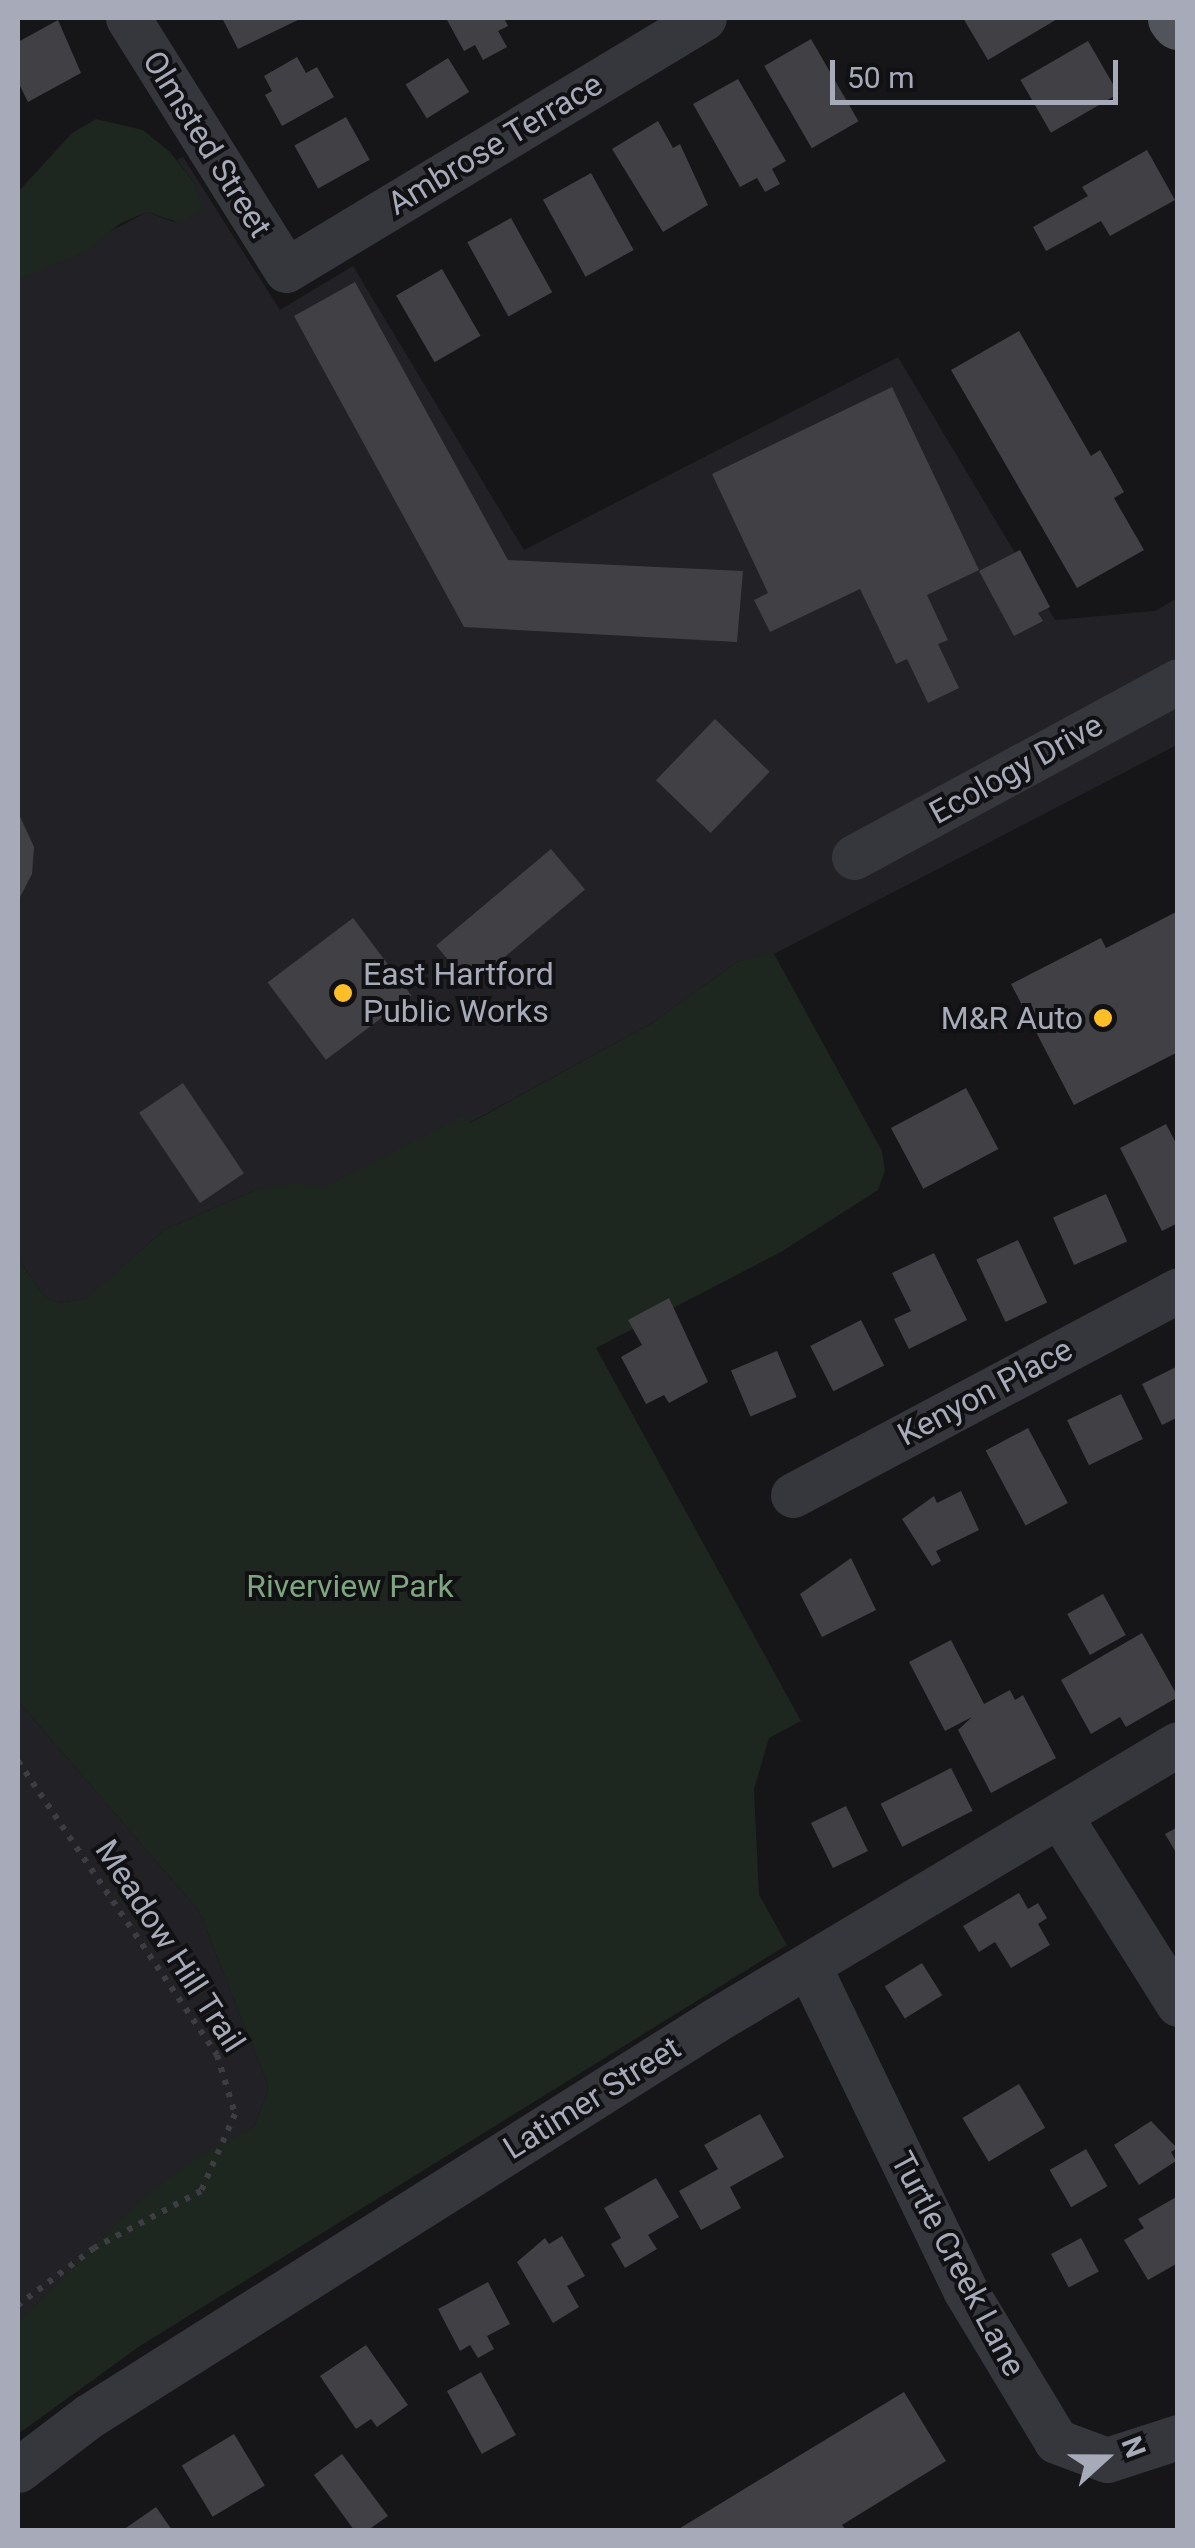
<!DOCTYPE html>
<style>
body{margin:0}
#map{position:relative;width:1195px;height:2548px;overflow:hidden;background:#161518;font-family:Roboto,sans-serif}
div>[style]{position:absolute}
[style*='--x']{left:calc(var(--x)*1px);top:calc(var(--y)*1px);width:calc(var(--w)*1px);rotate:calc(var(--a)*1deg)}
.built>*{inset:0;background:#222125}
.green>*{inset:0;background:#1d261f}
.building>*{inset:0;background:#404045;transform-origin:0 0}
.path>*{height:6px;margin-top:-3px;transform-origin:0;background:repeating-linear-gradient(90deg,#3c3e44 0 5px,transparent 0 13px)}
.minor>*{height:45px;margin:-22.5px;padding:0 22.5px;transform-origin:22.5px;border-radius:22.5px;background:#36373d}
.major>*{height:55px;margin:-27.5px;padding:0 27.5px;transform-origin:27.5px;border-radius:27.5px;background:#52545c}
.dots>*{width:28px;height:28px;translate:-50% -50%;box-sizing:border-box;border:5px solid #111013;border-radius:50%}
span{translate:-50% -50%;white-space:nowrap;text-align:center;line-height:1.15;-webkit-text-stroke:8px #111013;paint-order:stroke}
.street-label{font-size:32px;color:#a7abb9}
.poi-label{font-size:32px;color:#a7abb9}
.left{translate:0 -50%;text-align:left}
.right{translate:-100% -50%;text-align:right}
.park-label{font-size:32px;color:#7ca580}
.frame{position:absolute;inset:0;border:20px solid #a7abb9;pointer-events:none}
.north{position:absolute;left:1055px;top:2408px;width:100px;height:100px;-webkit-text-stroke:8px #111013;paint-order:stroke;rotate:69deg;font-size:28px;font-weight:700;line-height:40px;text-align:center;color:#a7abb9}
.north::after{content:'';display:block;margin:auto;width:35px;height:45px;background:#a7abb9;clip-path:polygon(50% 0,100% 100%,50% 72%,0 100%)}
.scale{position:absolute;left:830px;top:60px;width:288px;height:45px;box-sizing:border-box;border:5px solid #a7abb9;border-top:0;padding-left:12px;font-size:30px;line-height:35px;white-space:nowrap;color:#a7abb9;-webkit-text-stroke:8px #111013;paint-order:stroke}
</style>
<div id="map">
<div class="built">
<div style="clip-path:polygon(183px 157px,280px 310px,353px 266px,524px 550px,898px 357px,1055px 620px,1155px 611px,1177px 598px,1177px 745px,776px 953px,737px 962px,652px 1023px,436px 1141px,322px 1189px,255px 1190px,164px 1230px,86px 1299px,58px 1303px,45px 1297px,18px 1259px,18px 280px,147px 212px,174px 222px,195px 184px,177px 160px)"></div>
<div style="clip-path:polygon(18px 1701px,199px 1911px,269px 2088px,254px 2127px,140px 2200px,18px 2322px)"></div>
</div>
<div class="green">
<div style="clip-path:polygon(96px 119px,143px 130px,170px 152px,195px 184px,202px 209px,180px 223px,147px 212px,121px 223px,87px 251px,18px 280px,18px 192px,72px 133px)"></div>
<div style="clip-path:polygon(773px 952px,882px 1151px,885px 1170px,878px 1190px,781px 1252px,596px 1348px,801px 1721px,769px 1738px,754px 1789px,759px 1895px,787px 1945px,140px 2346px,18px 2434px,18px 2322px,140px 2200px,202px 2154px,254px 2127px,269px 2088px,199px 1911px,18px 1701px,18px 1259px,45px 1297px,59px 1303px,85px 1299px,164px 1230px,255px 1190px,296px 1183px,322px 1188px,465px 1115px,470px 1123px,652px 1023px,737px 962px)"></div>
</div>
<div class="building">
<div style="clip-path:polygon(222px 18px,302px 18px,238px 49px)"></div>
<div style="clip-path:polygon(446px 18px,504px 18px,508px 26px,498px 31px,507px 47px,483px 60px,475px 45px,464px 51px)"></div>
<div style="clip-path:polygon(963px 18px,1059px 18px,988px 60px)"></div>
<div style="clip-path:polygon(58px 20px,81px 73px,28px 102px,18px 82px,18px 42px)"></div>
<div style="left:811px;top:39px;width:95px;height:54px;rotate:60deg"></div>
<div style="left:1088px;top:41px;width:61px;height:78px;rotate:60deg"></div>
<div style="clip-path:polygon(297px 57px,306px 73px,317px 67px,334px 97px,282px 126px,265px 95px,272px 91px,264px 76px)"></div>
<div style="left:448px;top:58px;width:40px;height:50px;rotate:58deg"></div>
<div style="clip-path:polygon(738px 79px,786px 161px,772px 169px,780px 184px,765px 192px,757px 178px,740px 187px,693px 104px)"></div>
<div style="left:346px;top:117px;width:49px;height:59px;rotate:61deg"></div>
<div style="clip-path:polygon(658px 121px,673px 148px,680px 144px,708px 205px,663px 232px,612px 149px)"></div>
<div style="clip-path:polygon(1147px 150px,1175px 200px,1110px 236px,1101px 221px,1046px 251px,1033px 227px,1088px 196px,1082px 187px)"></div>
<div style="left:591px;top:173px;width:88px;height:55px;rotate:61deg"></div>
<div style="left:511px;top:218px;width:85px;height:50px;rotate:61deg"></div>
<div style="left:442px;top:269px;width:77px;height:53px;rotate:60deg"></div>
<div style="clip-path:polygon(355px 282px,508px 560px,743px 571px,737px 642px,464px 627px,294px 316px)"></div>
<div style="clip-path:polygon(1019px 331px,1091px 456px,1100px 450px,1124px 492px,1114px 498px,1144px 550px,1077px 588px,951px 370px)"></div>
<div style="clip-path:polygon(892px 387px,979px 570px,927px 595px,948px 640px,938px 644px,959px 688px,928px 703px,907px 659px,896px 664px,860px 589px,770px 632px,754px 600px,768px 593px,712px 474px)"></div>
<div style="clip-path:polygon(1020px 550px,1050px 607px,1038px 613px,1043px 621px,1014px 636px,979px 571px)"></div>
<div style="left:715px;top:719px;width:76px;height:85px;rotate:44deg"></div>
<div style="clip-path:polygon(18px 812px,34px 847px,32px 874px,18px 901px)"></div>
<div style="left:551px;top:849px;width:53px;height:150px;rotate:50deg"></div>
<div style="clip-path:polygon(1178px 911px,1178px 1052px,1074px 1105px,1011px 984px,1101px 938px,1106px 948px)"></div>
<div style="left:353px;top:918px;width:97px;height:107px;rotate:53deg"></div>
<div style="left:183px;top:1083px;width:109px;height:53px;rotate:56deg"></div>
<div style="left:966px;top:1088px;width:69px;height:85px;rotate:62deg"></div>
<div style="clip-path:polygon(1166px 1124px,1178px 1147px,1178px 1223px,1162px 1231px,1120px 1148px)"></div>
<div style="left:1106px;top:1194px;width:52px;height:58px;rotate:66deg"></div>
<div style="left:1018px;top:1240px;width:69px;height:46px;rotate:65deg"></div>
<div style="clip-path:polygon(934px 1253px,967px 1320px,909px 1349px,894px 1319px,911px 1311px,892px 1273px)"></div>
<div style="clip-path:polygon(669px 1298px,708px 1382px,669px 1403px,664px 1395px,646px 1404px,621px 1357px,642px 1345px,628px 1320px)"></div>
<div style="left:861px;top:1320px;width:51px;height:57px;rotate:63deg"></div>
<div style="left:777px;top:1351px;width:50px;height:50px;rotate:67deg"></div>
<div style="clip-path:polygon(1178px 1366px,1178px 1417px,1162px 1425px,1142px 1384px)"></div>
<div style="left:1121px;top:1394px;width:50px;height:60px;rotate:64deg"></div>
<div style="left:1028px;top:1428px;width:85px;height:48px;rotate:62deg"></div>
<div style="clip-path:polygon(961px 1491px,979px 1530px,936px 1551px,941px 1561px,932px 1566px,902px 1519px,934px 1496px,937px 1503px)"></div>
<div style="clip-path:polygon(851px 1558px,876px 1610px,822px 1637px,800px 1594px)"></div>
<div style="left:1103px;top:1594px;width:47px;height:41px;rotate:61deg"></div>
<div style="clip-path:polygon(1142px 1633px,1178px 1697px,1126px 1727px,1120px 1717px,1091px 1734px,1061px 1680px)"></div>
<div style="clip-path:polygon(951px 1640px,984px 1704px,1010px 1690px,1015px 1700px,1023px 1695px,1056px 1758px,991px 1793px,958px 1730px,972px 1717px,945px 1731px,909px 1662px)"></div>
<div style="left:951px;top:1768px;width:48px;height:79px;rotate:63deg"></div>
<div style="left:846px;top:1806px;width:50px;height:39px;rotate:64deg"></div>
<div style="clip-path:polygon(1178px 1827px,1178px 1856px,1165px 1834px)"></div>
<div style="clip-path:polygon(1019px 1893px,1028px 1909px,1038px 1903px,1047px 1918px,1038px 1924px,1050px 1945px,1011px 1968px,995px 1942px,979px 1952px,963px 1926px)"></div>
<div style="left:922px;top:1963px;width:38px;height:44px;rotate:58deg"></div>
<div style="left:1019px;top:2084px;width:51px;height:66px;rotate:59deg"></div>
<div style="clip-path:polygon(760px 2114px,784px 2157px,730px 2187px,741px 2208px,701px 2230px,679px 2191px,718px 2169px,704px 2145px)"></div>
<div style="clip-path:polygon(1151px 2121px,1177px 2148px,1171px 2152px,1176px 2161px,1139px 2185px,1114px 2145px)"></div>
<div style="left:1086px;top:2149px;width:43px;height:42px;rotate:60deg"></div>
<div style="clip-path:polygon(656px 2178px,679px 2217px,648px 2235px,657px 2249px,625px 2268px,611px 2244px,621px 2238px,604px 2208px)"></div>
<div style="clip-path:polygon(1178px 2196px,1178px 2263px,1148px 2280px,1124px 2240px,1144px 2228px,1138px 2219px)"></div>
<div style="clip-path:polygon(562px 2236px,585px 2276px,567px 2286px,579px 2307px,553px 2323px,517px 2262px,545px 2238px,549px 2244px)"></div>
<div style="left:1081px;top:2238px;width:38px;height:34px;rotate:62deg"></div>
<div style="clip-path:polygon(488px 2282px,510px 2324px,487px 2336px,494px 2349px,478px 2358px,470px 2345px,460px 2351px,438px 2309px)"></div>
<div style="clip-path:polygon(366px 2345px,408px 2405px,377px 2427px,371px 2419px,356px 2429px,320px 2376px)"></div>
<div style="left:481px;top:2372px;width:72px;height:39px;rotate:61deg"></div>
<div style="clip-path:polygon(904px 2392px,946px 2461px,842px 2525px,846px 2530px,677px 2530px)"></div>
<div style="left:234px;top:2434px;width:60px;height:61px;rotate:59deg"></div>
<div style="clip-path:polygon(342px 2454px,388px 2516px,368px 2530px,354px 2530px,314px 2475px)"></div>
<div style="clip-path:polygon(156px 2507px,172px 2530px,123px 2530px)"></div>
</div>
<div class="path">
<div style="--x:18;--y:1761;--w:355;--a:55.9"></div>
<div style="--x:217;--y:2055;--w:62;--a:73"></div>
<div style="--x:235;--y:2114;--w:84;--a:113.8"></div>
<div style="--x:201;--y:2191;--w:121;--a:152"></div>
<div style="--x:94;--y:2248;--w:95;--a:143.1"></div>
</div>
<div class="minor">
<div style="--x:128;--y:18;--w:297;--a:57.9"></div>
<div style="--x:286;--y:270;--w:488;--a:-31.1"></div>
<div style="--x:854;--y:857;--w:369;--a:-28.5"></div>
<div style="--x:793;--y:1495;--w:436;--a:-28"></div>
<div style="--x:1061;--y:1818;--w:220;--a:57.8"></div>
<div style="--x:809;--y:1967;--w:359;--a:64.2"></div>
<div style="--x:965;--y:2290;--w:176;--a:58.9"></div>
<div style="--x:1056;--y:2441;--w:54;--a:20.4"></div>
<div style="--x:1107;--y:2460;--w:75;--a:-17.9"></div>
<div style="--x:18;--y:2470;--w:89;--a:-37.3"></div>
<div style="--x:89;--y:2416;--w:739;--a:-32.29"></div>
<div style="--x:714;--y:2021;--w:540;--a:-30.84"></div>
</div>
<div class="major">
<div style="--x:1175;--y:18;--w:5;--a:53"></div>
</div>
<div class="dots">
<div style="left:343px;top:993px;background:#fdbe28"></div>
<div style="left:1103px;top:1018px;background:#fdbe28"></div>
</div>
<div class="street-label">
<span style="left:207px;top:144px;rotate:58deg">Olmsted Street</span>
<span style="left:495px;top:144px;rotate:-31deg">Ambrose Terrace</span>
<span style="left:1016px;top:769px;rotate:-29deg">Ecology Drive</span>
<span style="left:985px;top:1392px;rotate:-28deg">Kenyon Place</span>
<span style="left:170px;top:1946px;rotate:57deg">Meadow Hill Trail</span>
<span style="left:592px;top:2098px;rotate:-32deg">Latimer Street</span>
<span style="left:958px;top:2264px;rotate:62deg">Turtle Creek Lane</span>
</div>
<div class="poi-label">
<span class="left" style="left:363px;top:993px">East Hartford<br>Public Works</span>
<span class="right" style="left:1083px;top:1018px">M&amp;R Auto</span>
</div>
<div class="park-label">
<span style="left:350px;top:1586px">Riverview Park</span>
</div>
<div class="frame"></div>
<div class="north">N</div>
<div class="scale">50 m</div>
</div>
